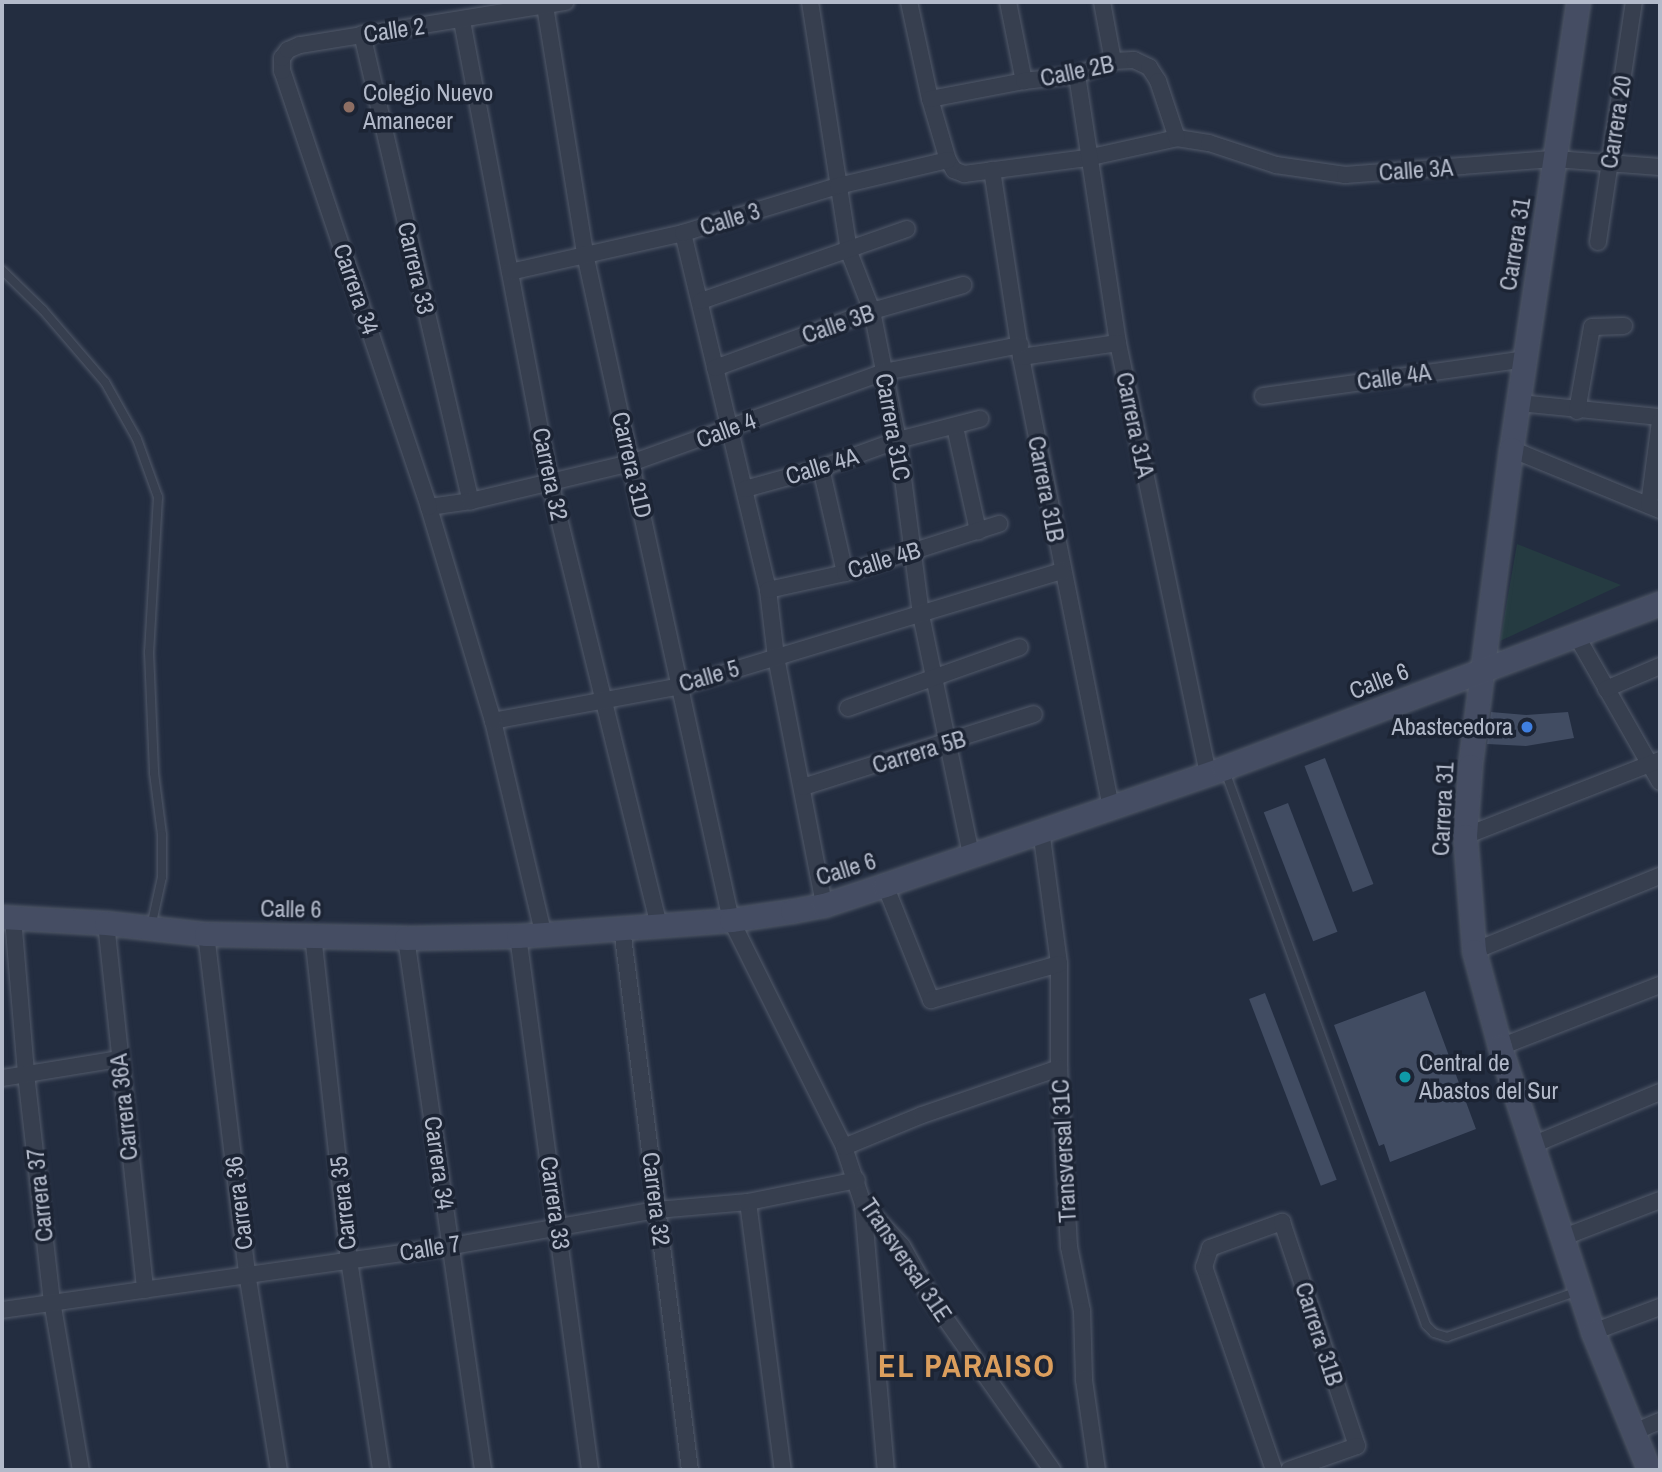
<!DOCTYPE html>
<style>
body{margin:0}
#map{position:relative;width:1662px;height:1472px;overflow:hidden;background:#232d40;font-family:"Archivo Narrow",sans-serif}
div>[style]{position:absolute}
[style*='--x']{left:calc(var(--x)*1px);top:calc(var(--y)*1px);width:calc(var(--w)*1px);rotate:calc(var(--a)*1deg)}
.green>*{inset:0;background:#253b41}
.building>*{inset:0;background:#414c62;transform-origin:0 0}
.roads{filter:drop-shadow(0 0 2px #525a6a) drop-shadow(0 0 2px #525a6a)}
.lane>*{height:8px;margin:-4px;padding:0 4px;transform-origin:4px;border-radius:4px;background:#373f4f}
.street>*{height:16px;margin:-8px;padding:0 8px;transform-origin:8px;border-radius:8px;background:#373f4f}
.secondary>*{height:23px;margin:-11.5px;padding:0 11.5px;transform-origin:11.5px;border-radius:11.5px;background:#454d63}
.dots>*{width:19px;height:19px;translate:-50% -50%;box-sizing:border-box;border:4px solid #1c2434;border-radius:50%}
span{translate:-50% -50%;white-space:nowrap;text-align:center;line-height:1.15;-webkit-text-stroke:7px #1c2434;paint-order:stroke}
.street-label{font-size:24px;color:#b3baca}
.poi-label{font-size:24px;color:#b3baca}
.left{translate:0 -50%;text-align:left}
.right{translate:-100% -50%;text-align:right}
.district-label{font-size:32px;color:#db9e5d;font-weight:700;letter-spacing:2px}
.frame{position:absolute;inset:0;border:4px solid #b3baca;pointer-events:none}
</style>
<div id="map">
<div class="green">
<div style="clip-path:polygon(1517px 544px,1621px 585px,1500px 641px)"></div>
</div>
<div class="building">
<div style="clip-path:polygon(1491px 712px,1526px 715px,1568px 712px,1574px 738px,1526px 746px,1487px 744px)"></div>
<div style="left:1325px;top:758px;width:135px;height:22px;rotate:69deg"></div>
<div style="left:1288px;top:803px;width:138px;height:26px;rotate:69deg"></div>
<div style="clip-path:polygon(1425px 991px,1476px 1129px,1390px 1162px,1384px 1144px,1379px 1146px,1334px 1025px)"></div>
<div style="left:1265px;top:993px;width:200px;height:17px;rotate:69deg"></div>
</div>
<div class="roads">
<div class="lane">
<div style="--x:2;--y:270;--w:57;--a:44.3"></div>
<div style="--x:43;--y:310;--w:95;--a:49.3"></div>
<div style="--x:105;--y:382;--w:65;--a:60.7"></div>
<div style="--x:137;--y:439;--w:62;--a:70.1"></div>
<div style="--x:158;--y:497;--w:155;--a:93.3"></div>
<div style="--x:149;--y:652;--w:121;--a:87.6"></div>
<div style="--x:154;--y:773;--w:63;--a:82.6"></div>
<div style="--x:162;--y:835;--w:42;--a:90"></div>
<div style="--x:162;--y:877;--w:51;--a:102.4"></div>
<div style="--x:1225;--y:771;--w:589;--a:70.06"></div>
<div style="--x:1426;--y:1325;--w:11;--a:45"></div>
<div style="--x:1434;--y:1333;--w:14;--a:17"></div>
<div style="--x:1447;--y:1337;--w:139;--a:-19.3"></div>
</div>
<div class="street">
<div style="--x:810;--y:2;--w:253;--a:81.1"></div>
<div style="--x:849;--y:252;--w:63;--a:68.7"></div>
<div style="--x:872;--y:311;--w:132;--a:78.6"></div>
<div style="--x:898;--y:440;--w:177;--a:82.5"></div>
<div style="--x:921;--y:615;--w:245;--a:78.2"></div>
<div style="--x:909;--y:2;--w:99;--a:77.8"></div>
<div style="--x:930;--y:99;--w:64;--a:73.6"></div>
<div style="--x:948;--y:160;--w:12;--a:59"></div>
<div style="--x:954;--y:170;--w:11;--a:22"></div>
<div style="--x:964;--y:174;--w:124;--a:-7.4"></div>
<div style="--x:1087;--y:158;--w:92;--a:-12.5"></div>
<div style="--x:1177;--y:138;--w:32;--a:9"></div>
<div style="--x:1209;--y:143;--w:71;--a:18.2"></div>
<div style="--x:1276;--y:165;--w:70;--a:8.2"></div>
<div style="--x:1345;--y:175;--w:211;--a:-4.4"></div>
<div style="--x:1555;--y:159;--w:105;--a:4.4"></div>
<div style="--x:1008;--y:2;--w:81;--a:78.6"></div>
<div style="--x:1102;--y:2;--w:60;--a:79.4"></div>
<div style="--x:545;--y:6;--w:251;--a:80.8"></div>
<div style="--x:585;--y:254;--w:682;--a:77.64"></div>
<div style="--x:731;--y:920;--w:254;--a:63.5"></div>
<div style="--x:844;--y:1147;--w:60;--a:71.6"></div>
<div style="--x:863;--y:1204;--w:57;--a:47.1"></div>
<div style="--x:902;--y:1246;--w:63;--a:60.6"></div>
<div style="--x:933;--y:1301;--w:207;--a:54.8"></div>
<div style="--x:462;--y:21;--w:469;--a:79.2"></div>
<div style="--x:550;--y:482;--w:454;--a:76.2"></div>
<div style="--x:362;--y:34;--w:480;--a:76.9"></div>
<div style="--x:1077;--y:75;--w:271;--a:81.3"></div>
<div style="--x:1118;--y:343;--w:439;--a:78.2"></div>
<div style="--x:930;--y:99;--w:96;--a:-10.8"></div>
<div style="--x:1024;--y:81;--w:53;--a:-6.5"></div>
<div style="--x:1077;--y:75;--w:39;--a:-21"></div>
<div style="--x:1113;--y:61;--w:21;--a:-3"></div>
<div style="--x:1134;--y:60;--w:17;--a:25"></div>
<div style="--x:1149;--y:67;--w:17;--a:57"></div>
<div style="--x:1158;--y:81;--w:60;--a:71.6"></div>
<div style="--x:992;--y:170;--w:189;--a:81.2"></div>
<div style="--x:1021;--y:357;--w:458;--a:78.7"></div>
<div style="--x:683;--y:233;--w:367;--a:76.6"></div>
<div style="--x:768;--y:590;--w:67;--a:83.2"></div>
<div style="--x:776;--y:657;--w:253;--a:79"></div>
<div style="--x:1598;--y:242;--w:243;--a:-81.5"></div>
<div style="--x:510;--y:272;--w:177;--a:-12.7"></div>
<div style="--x:683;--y:233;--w:162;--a:-16.9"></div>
<div style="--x:838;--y:186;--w:113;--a:-13.3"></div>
<div style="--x:701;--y:301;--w:218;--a:-19.3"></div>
<div style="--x:1021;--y:357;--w:98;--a:-8.2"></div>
<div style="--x:715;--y:368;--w:167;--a:-20"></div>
<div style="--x:872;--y:311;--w:95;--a:-15.9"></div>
<div style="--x:1263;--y:396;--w:265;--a:-8"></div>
<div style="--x:1519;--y:403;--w:142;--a:5.7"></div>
<div style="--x:1577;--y:411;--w:85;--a:-79.9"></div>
<div style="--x:1592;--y:327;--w:32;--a:-2"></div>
<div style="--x:955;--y:427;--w:107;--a:77.5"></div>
<div style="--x:1511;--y:449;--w:161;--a:22.3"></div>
<div style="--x:821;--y:468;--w:108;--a:77.1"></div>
<div style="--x:745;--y:489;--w:79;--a:-15.4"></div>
<div style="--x:821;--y:468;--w:82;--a:-20"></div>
<div style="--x:898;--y:440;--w:85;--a:-14.4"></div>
<div style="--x:1649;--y:505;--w:84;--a:-82.5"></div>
<div style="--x:429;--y:507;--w:42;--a:-8.1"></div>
<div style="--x:471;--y:501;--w:164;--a:-13.4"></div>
<div style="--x:631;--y:463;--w:269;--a:-19.8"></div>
<div style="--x:884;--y:372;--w:139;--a:-11.2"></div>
<div style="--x:768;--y:590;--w:79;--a:-12.4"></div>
<div style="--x:845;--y:573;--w:162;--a:-17.7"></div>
<div style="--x:1576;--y:635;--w:169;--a:60.3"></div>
<div style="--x:1606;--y:689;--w:59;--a:-23.1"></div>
<div style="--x:848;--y:708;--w:182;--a:-19.5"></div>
<div style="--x:493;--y:721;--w:191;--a:-10.5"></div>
<div style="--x:681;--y:686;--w:398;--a:-16.8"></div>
<div style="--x:803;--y:787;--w:242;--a:-17.5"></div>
<div style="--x:1041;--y:830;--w:135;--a:82.3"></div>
<div style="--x:1059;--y:964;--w:104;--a:90"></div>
<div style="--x:1059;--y:1068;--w:179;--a:86.8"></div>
<div style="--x:1069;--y:1247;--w:65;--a:78.5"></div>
<div style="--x:1082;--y:1311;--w:69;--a:88.3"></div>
<div style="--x:1084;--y:1380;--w:91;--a:81.8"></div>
<div style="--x:1465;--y:836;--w:209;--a:-21.3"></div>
<div style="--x:885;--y:885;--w:124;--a:68.2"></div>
<div style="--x:931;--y:1000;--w:133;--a:-15.7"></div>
<div style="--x:13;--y:918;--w:157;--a:85.2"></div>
<div style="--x:26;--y:1074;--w:228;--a:83.5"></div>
<div style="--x:52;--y:1301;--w:171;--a:80.3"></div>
<div style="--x:106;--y:923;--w:369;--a:83.9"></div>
<div style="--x:622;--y:928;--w:546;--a:82.85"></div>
<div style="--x:543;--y:932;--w:217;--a:-103.3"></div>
<div style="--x:493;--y:721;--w:223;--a:-106.7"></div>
<div style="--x:429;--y:507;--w:460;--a:-108.6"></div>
<div style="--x:282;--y:71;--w:13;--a:-90"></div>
<div style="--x:282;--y:58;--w:10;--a:-53"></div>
<div style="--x:288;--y:50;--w:13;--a:-23"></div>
<div style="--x:300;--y:45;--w:269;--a:-9.2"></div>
<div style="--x:206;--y:934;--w:341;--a:83.1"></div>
<div style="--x:247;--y:1273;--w:200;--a:80.8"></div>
<div style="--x:313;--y:935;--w:327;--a:83.7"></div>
<div style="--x:349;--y:1260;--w:212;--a:81.3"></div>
<div style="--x:518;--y:936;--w:539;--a:82.32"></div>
<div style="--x:406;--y:938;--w:538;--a:81.76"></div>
<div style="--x:1474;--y:951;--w:201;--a:-22"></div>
<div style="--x:1500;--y:1047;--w:172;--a:-21.2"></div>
<div style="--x:2;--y:1078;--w:119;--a:-9.2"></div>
<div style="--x:1530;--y:1146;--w:141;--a:-22.6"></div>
<div style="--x:844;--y:1147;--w:84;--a:-22.3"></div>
<div style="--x:922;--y:1115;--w:145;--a:-18.9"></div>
<div style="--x:748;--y:1202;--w:270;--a:82.6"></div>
<div style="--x:863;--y:1204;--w:267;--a:85.1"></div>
<div style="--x:1564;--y:1237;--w:103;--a:-21.1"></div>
<div style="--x:2;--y:1310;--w:455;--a:-8.1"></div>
<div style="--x:452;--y:1246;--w:208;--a:-10"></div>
<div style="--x:657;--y:1210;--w:91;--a:-5"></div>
<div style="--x:748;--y:1202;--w:111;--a:-11.4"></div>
<div style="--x:1593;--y:1332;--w:72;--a:-20.5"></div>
<div style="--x:1634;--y:1432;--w:28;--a:-23"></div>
<div style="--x:1274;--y:1470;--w:215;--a:-109"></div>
<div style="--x:1204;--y:1267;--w:20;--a:-72"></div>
<div style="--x:1210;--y:1248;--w:77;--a:-19.9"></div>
<div style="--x:1282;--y:1222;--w:236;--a:71.5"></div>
<div style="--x:1357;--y:1446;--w:72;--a:160.6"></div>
</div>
<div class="secondary">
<div style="--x:1578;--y:2;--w:452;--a:98.5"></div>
<div style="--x:1511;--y:449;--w:320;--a:97.4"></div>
<div style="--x:1470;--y:766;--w:70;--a:94.1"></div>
<div style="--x:1465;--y:836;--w:115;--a:85.5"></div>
<div style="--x:1474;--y:951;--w:99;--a:74.8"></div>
<div style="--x:1500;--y:1047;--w:300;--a:71.9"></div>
<div style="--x:1593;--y:1332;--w:149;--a:67.9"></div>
<div style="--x:2;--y:917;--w:104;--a:3.3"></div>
<div style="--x:106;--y:923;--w:101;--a:6.3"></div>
<div style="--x:206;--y:934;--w:200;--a:1.1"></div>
<div style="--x:406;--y:938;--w:112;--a:-1"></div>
<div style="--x:518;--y:936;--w:214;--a:-4.3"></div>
<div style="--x:731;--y:920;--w:62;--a:-8.4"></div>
<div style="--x:792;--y:911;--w:33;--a:-11"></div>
<div style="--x:824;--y:905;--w:64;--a:-18.2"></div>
<div style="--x:885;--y:885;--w:359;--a:-19"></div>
<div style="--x:1224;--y:768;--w:466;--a:-20.7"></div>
</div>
</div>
<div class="dots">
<div style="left:349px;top:107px;background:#8d6e63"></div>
<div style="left:1527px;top:727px;background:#3f7fe0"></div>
<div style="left:1405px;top:1077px;background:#0f9aa8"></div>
</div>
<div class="street-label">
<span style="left:394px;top:30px;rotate:-8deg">Calle 2</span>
<span style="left:1077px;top:71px;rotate:-12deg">Calle 2B</span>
<span style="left:1616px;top:122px;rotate:-81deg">Carrera 20</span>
<span style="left:1416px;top:170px;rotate:-4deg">Calle 3A</span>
<span style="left:730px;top:219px;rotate:-17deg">Calle 3</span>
<span style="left:1515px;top:244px;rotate:-81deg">Carrera 31</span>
<span style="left:416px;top:268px;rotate:77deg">Carrera 33</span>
<span style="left:356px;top:289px;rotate:71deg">Carrera 34</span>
<span style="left:838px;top:324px;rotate:-19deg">Calle 3B</span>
<span style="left:1394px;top:377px;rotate:-8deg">Calle 4A</span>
<span style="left:1135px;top:425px;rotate:78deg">Carrera 31A</span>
<span style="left:893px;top:427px;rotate:80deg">Carrera 31C</span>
<span style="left:726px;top:430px;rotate:-20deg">Calle 4</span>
<span style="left:632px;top:465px;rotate:77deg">Carrera 31D</span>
<span style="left:822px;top:466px;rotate:-17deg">Calle 4A</span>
<span style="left:550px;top:474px;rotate:78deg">Carrera 32</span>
<span style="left:1046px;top:489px;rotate:79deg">Carrera 31B</span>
<span style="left:884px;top:560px;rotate:-17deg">Calle 4B</span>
<span style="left:709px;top:676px;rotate:-16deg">Calle 5</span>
<span style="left:1379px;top:681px;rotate:-21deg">Calle 6</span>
<span style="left:919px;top:752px;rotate:-17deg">Carrera 5B</span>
<span style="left:1443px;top:809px;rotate:-87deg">Carrera 31</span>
<span style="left:846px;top:869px;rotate:-17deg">Calle 6</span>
<span style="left:291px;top:909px;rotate:1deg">Calle 6</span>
<span style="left:124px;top:1107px;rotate:-96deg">Carrera 36A</span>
<span style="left:1064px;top:1151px;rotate:-93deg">Transversal 31C</span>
<span style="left:439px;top:1163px;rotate:82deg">Carrera 34</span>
<span style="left:40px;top:1195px;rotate:-96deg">Carrera 37</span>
<span style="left:656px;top:1199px;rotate:83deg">Carrera 32</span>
<span style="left:239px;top:1203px;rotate:-97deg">Carrera 36</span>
<span style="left:343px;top:1203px;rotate:-96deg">Carrera 35</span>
<span style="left:555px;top:1203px;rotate:82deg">Carrera 33</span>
<span style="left:430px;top:1248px;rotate:-9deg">Calle 7</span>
<span style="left:906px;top:1260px;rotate:56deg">Transversal 31E</span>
<span style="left:1319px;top:1334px;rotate:72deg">Carrera 31B</span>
</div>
<div class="poi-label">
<span class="left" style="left:363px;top:107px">Colegio Nuevo<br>Amanecer</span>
<span class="right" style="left:1513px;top:727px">Abastecedora</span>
<span class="left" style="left:1419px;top:1077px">Central de<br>Abastos del Sur</span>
</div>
<div class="district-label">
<span style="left:967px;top:1366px">EL PARAISO</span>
</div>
<div class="frame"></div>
</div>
